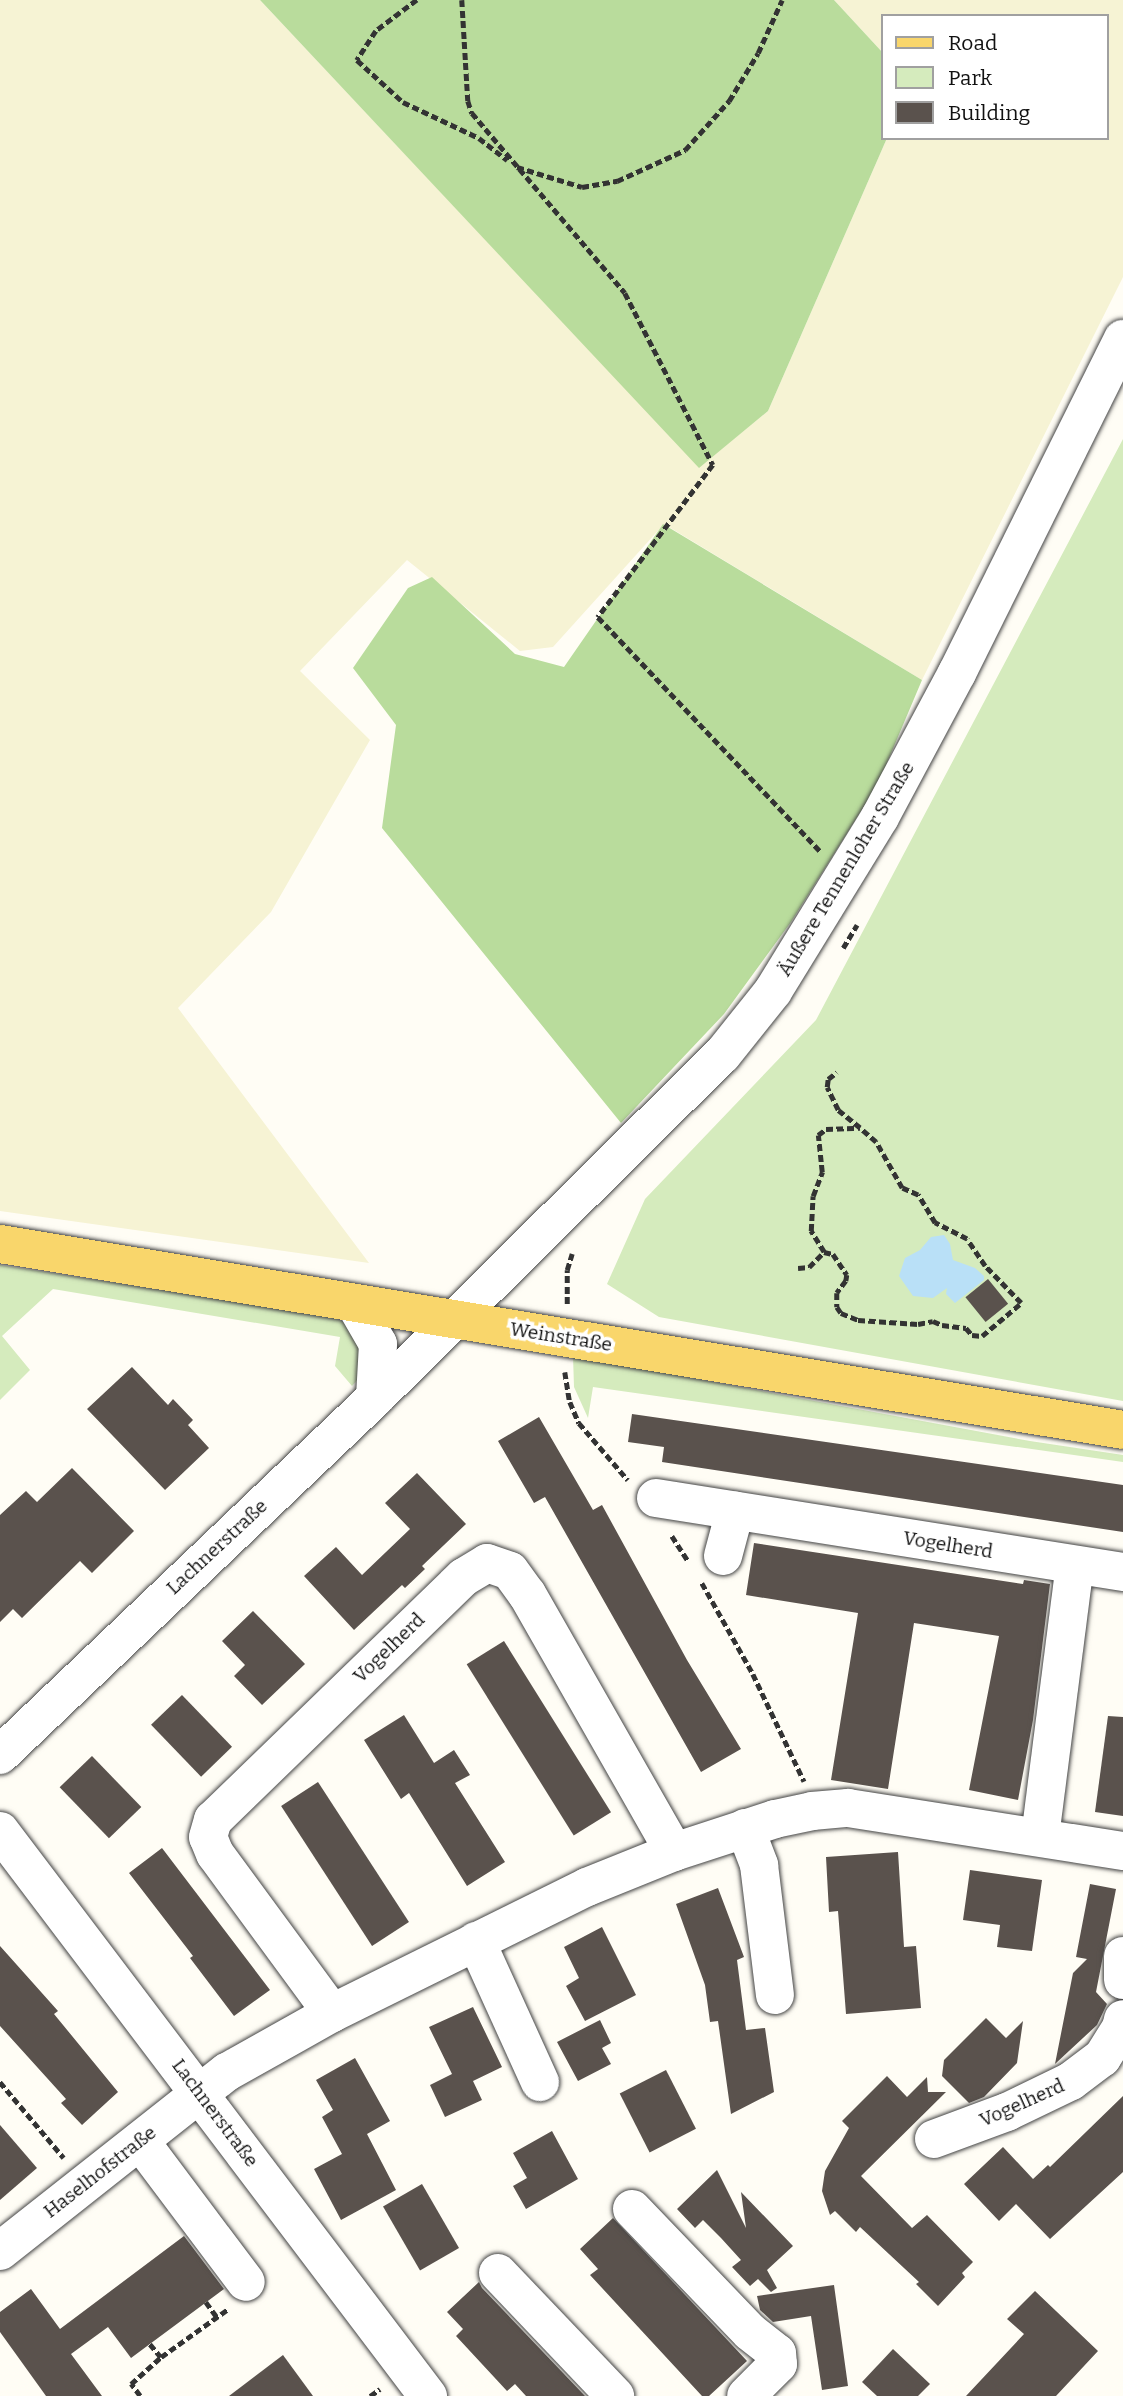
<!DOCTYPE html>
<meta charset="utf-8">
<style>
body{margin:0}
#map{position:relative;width:1123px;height:2396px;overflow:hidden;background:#fffdf5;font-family:Bitter,serif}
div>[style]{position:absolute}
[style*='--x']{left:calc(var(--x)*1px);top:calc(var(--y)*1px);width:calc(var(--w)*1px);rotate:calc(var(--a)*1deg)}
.farmland>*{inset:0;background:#f6f3d4}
.green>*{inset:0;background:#d5ebbd}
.forest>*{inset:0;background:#b9dc9c}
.water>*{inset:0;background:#b9e0f7}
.building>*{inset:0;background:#5a524d;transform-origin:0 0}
.path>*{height:4.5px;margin-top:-2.25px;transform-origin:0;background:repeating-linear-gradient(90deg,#333 0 7px,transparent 0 10.5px)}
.roads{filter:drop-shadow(0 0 2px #444) drop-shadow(0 0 2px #444)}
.minor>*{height:38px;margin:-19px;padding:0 19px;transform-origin:19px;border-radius:19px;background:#fff}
.major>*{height:38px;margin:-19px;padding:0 19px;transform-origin:19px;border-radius:19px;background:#f9d66b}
span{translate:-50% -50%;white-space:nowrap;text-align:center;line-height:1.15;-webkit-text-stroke:7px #fff;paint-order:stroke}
.street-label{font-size:19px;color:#111}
.legend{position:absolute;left:881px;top:14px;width:228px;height:126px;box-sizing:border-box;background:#fff;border:2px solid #a0a0a0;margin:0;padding:9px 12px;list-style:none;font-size:21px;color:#111}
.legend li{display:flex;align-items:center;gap:14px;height:35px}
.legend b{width:35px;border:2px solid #a0a0a0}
</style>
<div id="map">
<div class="farmland">
<div style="clip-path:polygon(0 0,260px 0,699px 467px,768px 411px,887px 138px,1107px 138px,1107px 16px,883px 16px,883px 53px,834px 0,1123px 0,1123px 277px,922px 680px,664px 524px,553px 647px,520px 651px,407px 560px,300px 671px,370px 740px,271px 912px,178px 1008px,369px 1263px,0 1211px)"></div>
</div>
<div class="green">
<div style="clip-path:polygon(1123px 439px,1123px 1401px,659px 1317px,607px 1284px,645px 1199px,816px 1020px)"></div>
<div style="clip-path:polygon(0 1265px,329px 1316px,347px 1323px,360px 1338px,364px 1373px,352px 1386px,335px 1366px,340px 1337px,53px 1289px,2px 1336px,30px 1370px,0 1400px)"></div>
<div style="clip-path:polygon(573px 1356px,1030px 1441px,1123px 1455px,1123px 1462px,593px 1387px,588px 1418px,574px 1387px)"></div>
</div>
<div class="forest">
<div style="clip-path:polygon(260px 0,834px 0,883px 53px,883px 138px,887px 138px,768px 411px,699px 468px)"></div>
<div style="clip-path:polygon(663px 524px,922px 680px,878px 784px,791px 922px,724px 1014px,621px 1123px,382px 828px,396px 725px,353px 668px,408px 588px,432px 577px,515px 654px,564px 667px)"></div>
</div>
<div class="water">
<div style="clip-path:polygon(944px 1235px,950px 1244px,953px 1260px,975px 1268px,984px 1276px,984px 1280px,955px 1303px,946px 1294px,947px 1288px,933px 1298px,913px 1296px,899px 1276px,905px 1258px,920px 1250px,931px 1237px)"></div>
</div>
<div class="building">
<div style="left:988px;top:1279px;width:32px;height:29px;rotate:51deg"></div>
<div style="clip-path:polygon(132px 1367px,168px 1405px,173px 1399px,193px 1420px,188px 1425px,209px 1448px,165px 1490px,87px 1409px)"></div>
<div style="clip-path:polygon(632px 1414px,1123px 1485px,1123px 1532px,662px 1462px,664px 1447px,628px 1442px)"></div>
<div style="clip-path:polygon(539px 1417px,593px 1510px,602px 1505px,687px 1660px,741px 1749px,701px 1772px,545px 1497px,534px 1503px,498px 1441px)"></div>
<div style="clip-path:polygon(72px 1468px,134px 1531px,92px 1573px,80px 1561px,22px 1618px,13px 1609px,0 1622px,0 1515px,26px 1491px,37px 1502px)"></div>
<div style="clip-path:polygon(417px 1473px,466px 1524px,422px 1566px,425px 1569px,405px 1588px,402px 1585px,354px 1630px,304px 1576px,336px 1547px,362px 1575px,410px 1529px,385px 1503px)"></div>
<div style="clip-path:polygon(754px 1543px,1023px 1584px,1024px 1580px,1050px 1584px,1033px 1720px,1018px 1800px,969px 1790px,999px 1636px,914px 1623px,888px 1789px,831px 1780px,858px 1613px,746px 1595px)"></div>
<div style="clip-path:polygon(253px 1611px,305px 1664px,262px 1705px,234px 1676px,245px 1665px,222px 1641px)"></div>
<div style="left:504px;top:1641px;width:202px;height:44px;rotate:58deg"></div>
<div style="left:182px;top:1695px;width:72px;height:43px;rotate:46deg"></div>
<div style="clip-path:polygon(404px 1715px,434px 1763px,454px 1750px,470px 1775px,455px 1783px,505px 1862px,467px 1886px,409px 1793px,401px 1799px,364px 1740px)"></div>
<div style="clip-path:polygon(1108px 1716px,1123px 1717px,1123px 1816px,1095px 1812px)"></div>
<div style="left:92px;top:1756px;width:71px;height:45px;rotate:46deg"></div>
<div style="left:318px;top:1782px;width:167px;height:44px;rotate:57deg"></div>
<div style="clip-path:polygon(162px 1848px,270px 1990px,234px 2016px,190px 1958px,193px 1956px,129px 1873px)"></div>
<div style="clip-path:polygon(898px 1852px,904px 1947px,916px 1946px,921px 2008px,846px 2014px,838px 1911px,829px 1912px,826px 1857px)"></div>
<div style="clip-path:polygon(970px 1870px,1042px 1880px,1032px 1951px,997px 1947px,1000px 1925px,963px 1920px)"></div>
<div style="clip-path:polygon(1090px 1884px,1116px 1889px,1096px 1992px,1107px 2004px,1097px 2025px,1055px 2064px,1073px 1973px,1087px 1959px,1076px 1957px)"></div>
<div style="clip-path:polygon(718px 1888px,744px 1957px,737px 1960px,746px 2030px,765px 2028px,774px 2092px,731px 2114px,718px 2021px,710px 2022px,705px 1985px,676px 1904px)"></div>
<div style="clip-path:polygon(602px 1927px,636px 1995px,585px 2021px,566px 1986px,579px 1978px,564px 1947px)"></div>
<div style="clip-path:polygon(0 1946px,58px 2011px,54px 2014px,118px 2092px,82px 2125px,61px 2103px,66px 2099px,0 2026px)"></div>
<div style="clip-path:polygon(473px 2007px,502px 2067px,473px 2081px,482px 2100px,445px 2117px,430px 2085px,452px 2074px,429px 2027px)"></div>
<div style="clip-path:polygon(986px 2018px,1006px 2038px,1023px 2021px,1017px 2063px,984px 2097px,969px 2103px,942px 2076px,944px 2060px)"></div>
<div style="clip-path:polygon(600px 2020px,611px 2043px,602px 2048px,611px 2064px,578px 2081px,557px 2042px)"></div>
<div style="clip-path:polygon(355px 2058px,390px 2121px,367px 2134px,396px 2190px,341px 2220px,314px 2169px,342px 2154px,322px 2117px,333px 2110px,316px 2080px)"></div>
<div style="left:666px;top:2070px;width:66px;height:52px;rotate:63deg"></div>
<div style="clip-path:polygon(887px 2076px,907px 2097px,927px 2077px,928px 2092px,946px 2092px,861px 2176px,912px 2228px,927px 2215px,973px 2262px,962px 2273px,965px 2277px,938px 2306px,916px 2284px,919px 2282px,860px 2227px,856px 2232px,835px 2211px,830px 2215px,822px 2191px,825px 2171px,849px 2128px,842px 2121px)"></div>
<div style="clip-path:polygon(1123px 2096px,1123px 2172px,1050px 2239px,1016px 2204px,999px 2221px,964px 2184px,1003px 2147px,1033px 2179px,1048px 2165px,1050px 2167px)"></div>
<div style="clip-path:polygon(0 2125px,37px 2168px,0 2200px)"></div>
<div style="clip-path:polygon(552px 2131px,578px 2179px,526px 2209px,513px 2186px,527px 2178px,513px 2153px)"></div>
<div style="clip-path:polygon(717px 2170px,746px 2228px,741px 2192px,793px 2246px,767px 2270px,777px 2288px,771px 2292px,758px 2279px,750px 2286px,732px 2267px,741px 2260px,721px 2238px,703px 2220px,695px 2228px,677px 2209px)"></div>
<div style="left:422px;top:2184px;width:74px;height:45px;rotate:60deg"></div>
<div style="clip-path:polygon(613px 2218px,747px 2361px,709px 2396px,702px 2396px,590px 2275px,598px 2269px,580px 2249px)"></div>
<div style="clip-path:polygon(184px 2236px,224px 2289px,131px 2358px,108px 2327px,71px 2354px,102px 2396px,46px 2396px,0 2332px,0 2312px,31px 2289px,60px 2329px)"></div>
<div style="clip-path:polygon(479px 2282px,482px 2288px,585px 2396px,526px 2396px,515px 2384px,507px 2391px,456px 2336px,463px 2329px,447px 2312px)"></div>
<div style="clip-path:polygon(834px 2285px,848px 2386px,822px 2390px,811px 2316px,773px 2322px,760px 2310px,757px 2296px)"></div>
<div style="clip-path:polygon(1035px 2291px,1098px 2351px,1056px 2396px,966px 2396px,1024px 2334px,1007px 2319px)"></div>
<div style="clip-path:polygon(893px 2349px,930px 2384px,918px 2396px,877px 2396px,862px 2382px)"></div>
<div style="clip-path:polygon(283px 2355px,313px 2396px,229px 2396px)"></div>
</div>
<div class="path">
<div style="--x:417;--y:0;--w:51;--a:142.9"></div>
<div style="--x:376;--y:31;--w:35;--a:123"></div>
<div style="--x:357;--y:60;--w:62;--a:42.4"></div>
<div style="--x:403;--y:102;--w:84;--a:25.3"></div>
<div style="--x:479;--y:138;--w:36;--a:38"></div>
<div style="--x:462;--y:0;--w:101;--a:86.6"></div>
<div style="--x:468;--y:101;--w:13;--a:72"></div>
<div style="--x:472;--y:113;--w:236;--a:49.6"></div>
<div style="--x:625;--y:293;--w:193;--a:62.9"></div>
<div style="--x:713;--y:465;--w:191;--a:127.1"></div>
<div style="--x:598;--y:617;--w:323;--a:46.5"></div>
<div style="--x:517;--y:167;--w:68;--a:17.1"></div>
<div style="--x:582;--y:187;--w:36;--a:-10"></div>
<div style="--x:617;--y:181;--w:75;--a:-24.5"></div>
<div style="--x:685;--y:150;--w:66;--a:-48.1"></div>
<div style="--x:729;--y:101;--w:56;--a:-58.9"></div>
<div style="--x:758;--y:53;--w:58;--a:-65.6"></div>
<div style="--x:843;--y:948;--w:27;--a:-59"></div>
<div style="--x:824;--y:1252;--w:25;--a:-122"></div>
<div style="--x:811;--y:1231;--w:35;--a:-87"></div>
<div style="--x:813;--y:1196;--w:26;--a:-69"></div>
<div style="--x:822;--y:1172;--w:37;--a:-96"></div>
<div style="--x:818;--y:1135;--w:10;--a:-37"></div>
<div style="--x:826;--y:1129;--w:34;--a:-2"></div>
<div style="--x:860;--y:1128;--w:28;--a:-141"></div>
<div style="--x:838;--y:1110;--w:25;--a:-116"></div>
<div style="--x:827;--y:1087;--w:8;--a:-83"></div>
<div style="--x:828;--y:1079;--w:11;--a:-38"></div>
<div style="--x:798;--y:1268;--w:11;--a:-5"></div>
<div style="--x:809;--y:1267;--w:21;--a:-45"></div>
<div style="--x:824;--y:1252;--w:9;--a:13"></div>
<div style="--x:833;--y:1254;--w:25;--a:56"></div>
<div style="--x:847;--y:1275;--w:6;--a:99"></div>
<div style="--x:846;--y:1281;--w:15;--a:127"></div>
<div style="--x:837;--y:1293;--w:14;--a:90"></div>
<div style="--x:837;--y:1307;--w:7;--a:56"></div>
<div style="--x:841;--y:1313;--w:18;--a:22"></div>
<div style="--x:858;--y:1320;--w:60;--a:3.8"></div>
<div style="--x:918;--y:1324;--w:15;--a:-11"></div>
<div style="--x:933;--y:1321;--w:10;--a:24"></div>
<div style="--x:942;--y:1325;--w:24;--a:7"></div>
<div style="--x:966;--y:1328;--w:9;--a:49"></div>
<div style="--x:972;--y:1335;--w:10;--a:6"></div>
<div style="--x:982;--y:1336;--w:51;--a:-40.2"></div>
<div style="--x:1021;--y:1303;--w:52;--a:-134.2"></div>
<div style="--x:985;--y:1266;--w:32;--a:-124"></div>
<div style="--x:967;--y:1239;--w:36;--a:-153"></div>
<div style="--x:935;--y:1223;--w:33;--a:-121"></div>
<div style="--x:918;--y:1195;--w:17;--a:-156"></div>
<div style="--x:902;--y:1188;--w:53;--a:-119.5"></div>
<div style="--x:876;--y:1142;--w:21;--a:-139"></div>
<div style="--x:567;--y:1304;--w:34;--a:-90"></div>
<div style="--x:567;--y:1270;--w:17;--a:-73"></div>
<div style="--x:565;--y:1372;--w:30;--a:81"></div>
<div style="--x:570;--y:1402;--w:23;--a:67"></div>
<div style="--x:579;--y:1423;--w:75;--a:49.3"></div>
<div style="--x:672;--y:1536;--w:30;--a:57"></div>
<div style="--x:702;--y:1583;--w:104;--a:60.7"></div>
<div style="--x:753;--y:1674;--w:119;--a:64.5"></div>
<div style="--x:0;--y:2082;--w:99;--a:49.9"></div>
<div style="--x:206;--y:2302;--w:19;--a:54"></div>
<div style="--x:150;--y:2344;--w:17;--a:50"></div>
<div style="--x:161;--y:2357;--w:82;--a:-35.6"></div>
<div style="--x:140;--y:2396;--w:15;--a:-127"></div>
<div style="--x:131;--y:2384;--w:40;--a:-42"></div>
<div style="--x:370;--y:2396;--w:12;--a:-35"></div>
</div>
<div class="roads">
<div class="minor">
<div style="--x:355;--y:1304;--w:46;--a:60.1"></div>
<div style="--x:378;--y:1344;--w:54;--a:93.2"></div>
<div style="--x:656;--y:1498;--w:473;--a:9"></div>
<div style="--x:723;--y:1556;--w:47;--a:-75.1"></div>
<div style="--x:0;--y:1755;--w:518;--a:-43.59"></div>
<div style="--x:375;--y:1398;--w:488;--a:-44.7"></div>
<div style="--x:722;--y:1055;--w:82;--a:-51.4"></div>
<div style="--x:773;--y:991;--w:204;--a:-58.4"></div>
<div style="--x:880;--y:817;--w:163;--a:-61.9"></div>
<div style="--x:957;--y:673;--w:373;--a:-63.6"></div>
<div style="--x:745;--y:1828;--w:40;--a:69"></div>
<div style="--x:759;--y:1865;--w:131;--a:83"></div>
<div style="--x:0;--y:1831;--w:709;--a:52.86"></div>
<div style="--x:1040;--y:1837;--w:274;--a:-82.7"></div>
<div style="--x:476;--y:1941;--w:155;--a:65.6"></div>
<div style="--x:1123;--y:1956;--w:24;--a:90"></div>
<div style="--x:332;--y:2013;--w:197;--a:-126.3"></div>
<div style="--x:215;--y:1854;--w:18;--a:-112"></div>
<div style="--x:208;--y:1837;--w:18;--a:-74"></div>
<div style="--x:213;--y:1820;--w:349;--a:-44.1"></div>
<div style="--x:464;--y:1577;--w:27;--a:-31"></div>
<div style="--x:487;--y:1563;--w:24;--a:19"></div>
<div style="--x:510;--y:1571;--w:29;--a:54"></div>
<div style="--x:527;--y:1594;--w:297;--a:60.3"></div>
<div style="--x:934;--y:2139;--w:78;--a:-20.3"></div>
<div style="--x:1007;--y:2112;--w:71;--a:-25.8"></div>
<div style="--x:1071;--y:2081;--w:39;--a:-37"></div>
<div style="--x:1102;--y:2058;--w:36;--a:-58"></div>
<div style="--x:1121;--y:2028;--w:9;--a:-77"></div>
<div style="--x:140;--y:2141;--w:176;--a:53.1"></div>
<div style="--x:632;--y:2209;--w:170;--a:46.2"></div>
<div style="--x:750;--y:2332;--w:34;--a:38"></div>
<div style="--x:777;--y:2353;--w:11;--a:85"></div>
<div style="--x:778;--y:2364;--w:45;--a:135"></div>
<div style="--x:0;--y:2251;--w:289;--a:-38.3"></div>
<div style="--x:227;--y:2072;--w:120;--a:-29.3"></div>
<div style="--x:332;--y:2013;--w:284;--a:-26.3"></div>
<div style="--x:587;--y:1887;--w:94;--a:-21.9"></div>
<div style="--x:674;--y:1852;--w:106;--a:-18.1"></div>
<div style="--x:775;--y:1819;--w:38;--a:-12"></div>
<div style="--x:812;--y:1811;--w:36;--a:-5"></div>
<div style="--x:848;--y:1808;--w:278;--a:8.9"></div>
<div style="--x:498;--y:2273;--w:170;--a:46.4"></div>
</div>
<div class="major">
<div style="--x:0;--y:1244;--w:1138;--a:9.4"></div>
</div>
</div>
<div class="street-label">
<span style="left:846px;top:869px;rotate:-59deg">Äußere Tennenloher Straße</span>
<span style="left:561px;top:1337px;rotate:9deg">Weinstraße</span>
<span style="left:948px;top:1545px;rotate:9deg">Vogelherd</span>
<span style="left:217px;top:1547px;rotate:-43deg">Lachnerstraße</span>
<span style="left:389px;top:1648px;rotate:-44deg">Vogelherd</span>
<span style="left:1022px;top:2103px;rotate:-24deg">Vogelherd</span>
<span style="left:215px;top:2113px;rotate:53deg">Lachnerstraße</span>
<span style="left:100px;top:2172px;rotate:-38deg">Haselhofstraße</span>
</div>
<ul class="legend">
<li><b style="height:9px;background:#f9d66b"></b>Road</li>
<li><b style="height:19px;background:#d5ebbd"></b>Park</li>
<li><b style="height:19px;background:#5a524d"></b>Building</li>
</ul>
</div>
